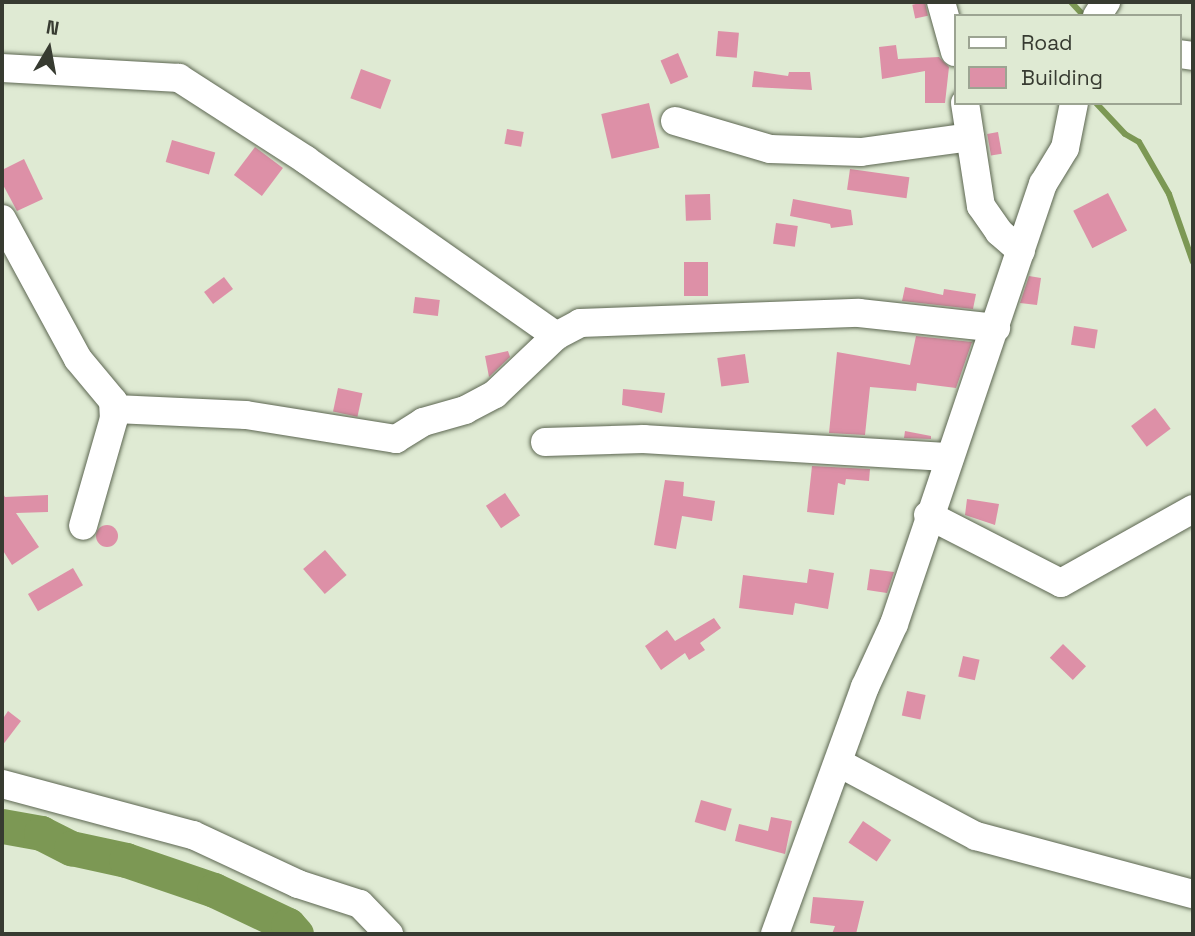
<!DOCTYPE html>
<style>
body{margin:0}
#map{position:relative;width:1195px;height:936px;overflow:hidden;background:#dfead3;font-family:"Space Grotesk",sans-serif}
div>[style]{position:absolute}
[style*='--x']{left:calc(var(--x)*1px);top:calc(var(--y)*1px);width:calc(var(--w)*1px);rotate:calc(var(--a)*1deg)}
.stream>*{height:6px;margin:-3px;padding:0 3px;transform-origin:3px;border-radius:3px;background:#7c9854}
.river>*{height:35px;margin:-17.5px;padding:0 17.5px;transform-origin:17.5px;border-radius:17.5px;background:#7c9854}
.building>*{inset:0;background:#dd90a7;transform-origin:0 0}
.round{border-radius:50%}
.roads{filter:drop-shadow(0 0 2px #5c6651) drop-shadow(0 0 2px #5c6651)}
.minor>*{height:28px;margin:-14px;padding:0 14px;transform-origin:14px;border-radius:14px;background:#fff}
span{translate:-50% -50%;white-space:nowrap;text-align:center;line-height:1.15;-webkit-text-stroke:6px #dfead3;paint-order:stroke}
.frame{position:absolute;inset:0;border:4px solid #373b31;pointer-events:none}
.legend{position:absolute;left:954px;top:14px;width:228px;height:91px;box-sizing:border-box;background:#dfead3;border:2px solid #9ca492;margin:0;padding:9px 12px;list-style:none;font-size:21px;color:#373b31}
.legend li{display:flex;align-items:center;gap:14px;height:35px}
.legend b{width:35px;border:2px solid #9ca492}
.north{position:absolute;left:14px;top:14px;width:70px;height:70px;-webkit-text-stroke:5px #dfead3;paint-order:stroke;rotate:10deg;font-size:19px;font-weight:700;line-height:28px;text-align:center;color:#373b31}
.north::after{content:'';display:block;margin:auto;width:24px;height:32px;background:#373b31;clip-path:polygon(50% 0,100% 100%,50% 72%,0 100%)}
</style>
<div id="map">
<div class="stream">
<div style="--x:1071;--y:2;--w:19;--a:47"></div>
<div style="--x:1096;--y:103;--w:42;--a:46.9"></div>
<div style="--x:1125;--y:134;--w:16;--a:30"></div>
<div style="--x:1139;--y:142;--w:60;--a:60"></div>
<div style="--x:1169;--y:194;--w:72;--a:70.6"></div>
</div>
<div class="river">
<div style="--x:2;--y:826;--w:40;--a:10"></div>
<div style="--x:41;--y:833;--w:34;--a:27"></div>
<div style="--x:71;--y:848;--w:56;--a:12.3"></div>
<div style="--x:126;--y:860;--w:93;--a:18.8"></div>
<div style="--x:214;--y:890;--w:82;--a:25.3"></div>
<div style="--x:288;--y:925;--w:12;--a:48"></div>
</div>
<div class="building">
<div style="left:925px;top:2px;width:14px;height:13px;rotate:78deg"></div>
<div style="left:718px;top:31px;width:21px;height:25px;rotate:5deg"></div>
<div style="clip-path:polygon(896px 45px,898px 59px,939px 57px,949px 67px,945px 103px,925px 103px,925px 71px,882px 79px,879px 47px)"></div>
<div style="left:678px;top:53px;width:26px;height:19px;rotate:67deg"></div>
<div style="left:361px;top:69px;width:32px;height:31px;rotate:20deg"></div>
<div style="clip-path:polygon(754px 71px,788px 76px,789px 72px,810px 72px,812px 90px,752px 87px)"></div>
<div style="left:649px;top:103px;width:46px;height:49px;rotate:77deg"></div>
<div style="left:507px;top:129px;width:17px;height:15px;rotate:10deg"></div>
<div style="left:998px;top:132px;width:22px;height:11px;rotate:80deg"></div>
<div style="left:172px;top:140px;width:45px;height:23px;rotate:16deg"></div>
<div style="left:255px;top:147px;width:35px;height:35px;rotate:37deg"></div>
<div style="clip-path:polygon(24px 159px,43px 199px,17px 211px,2px 183px,2px 170px)"></div>
<div style="left:850px;top:169px;width:60px;height:21px;rotate:8deg"></div>
<div style="left:1108px;top:193px;width:42px;height:39px;rotate:63deg"></div>
<div style="left:710px;top:194px;width:26px;height:25px;rotate:88deg"></div>
<div style="clip-path:polygon(793px 199px,851px 210px,853px 225px,831px 228px,830px 224px,790px 216px)"></div>
<div style="left:776px;top:223px;width:22px;height:21px;rotate:8deg"></div>
<div style="left:684px;top:262px;width:24px;height:34px"></div>
<div style="clip-path:polygon(1029px 276px,1041px 278px,1037px 305px,1020px 303px)"></div>
<div style="left:224px;top:277px;width:15px;height:25px;rotate:53deg"></div>
<div style="clip-path:polygon(905px 287px,943px 295px,944px 289px,976px 294px,973px 309px,902px 301px)"></div>
<div style="left:415px;top:297px;width:25px;height:16px;rotate:7deg"></div>
<div style="left:1074px;top:326px;width:24px;height:19px;rotate:9deg"></div>
<div style="clip-path:polygon(916px 336px,972px 342px,956px 388px,917px 383px,916px 391px,870px 387px,865px 435px,829px 433px,837px 352px,910px 365px)"></div>
<div style="clip-path:polygon(508px 351px,510px 357px,489px 377px,485px 356px)"></div>
<div style="left:745px;top:354px;width:29px;height:28px;rotate:82deg"></div>
<div style="left:338px;top:388px;width:25px;height:24px;rotate:12deg"></div>
<div style="clip-path:polygon(623px 389px,665px 393px,662px 413px,622px 405px)"></div>
<div style="left:1155px;top:408px;width:26px;height:30px;rotate:53deg"></div>
<div style="clip-path:polygon(905px 431px,931px 436px,931px 439px,904px 438px)"></div>
<div style="clip-path:polygon(812px 466px,870px 469px,869px 481px,846px 479px,845px 485px,838px 483px,834px 515px,807px 512px)"></div>
<div style="clip-path:polygon(665px 480px,684px 482px,683px 496px,715px 501px,712px 521px,682px 516px,676px 549px,654px 545px)"></div>
<div style="clip-path:polygon(2px 492px,5px 497px,48px 495px,48px 512px,16px 513px,39px 547px,12px 565px,2px 549px)"></div>
<div style="left:505px;top:493px;width:27px;height:23px;rotate:56deg"></div>
<div style="clip-path:polygon(967px 499px,999px 504px,995px 525px,965px 515px)"></div>
<div class="round" style="left:96px;top:525px;width:22px;height:22px"></div>
<div style="left:325px;top:550px;width:33px;height:29px;rotate:49deg"></div>
<div style="left:73px;top:568px;width:20px;height:52px;rotate:60deg"></div>
<div style="clip-path:polygon(809px 569px,834px 573px,828px 609px,795px 603px,793px 615px,739px 608px,743px 575px,807px 583px)"></div>
<div style="clip-path:polygon(870px 569px,894px 572px,887px 593px,867px 590px)"></div>
<div style="clip-path:polygon(714px 618px,721px 628px,700px 643px,705px 650px,689px 660px,685px 653px,661px 670px,645px 646px,667px 630px,675px 641px)"></div>
<div style="left:1063px;top:644px;width:32px;height:19px;rotate:44deg"></div>
<div style="left:963px;top:656px;width:17px;height:21px;rotate:13deg"></div>
<div style="left:907px;top:691px;width:19px;height:25px;rotate:12deg"></div>
<div style="clip-path:polygon(8px 711px,21px 721px,2px 746px,2px 720px)"></div>
<div style="left:701px;top:800px;width:32px;height:23px;rotate:16deg"></div>
<div style="clip-path:polygon(771px 817px,792px 821px,785px 854px,735px 841px,739px 824px,768px 831px)"></div>
<div style="left:863px;top:821px;width:34px;height:26px;rotate:34deg"></div>
<div style="clip-path:polygon(813px 897px,864px 901px,856px 934px,832px 934px,835px 926px,810px 923px)"></div>
</div>
<div class="roads">
<div class="minor">
<div style="--x:941;--y:2;--w:52;--a:74.4"></div>
<div style="--x:1097;--y:16;--w:17;--a:-57"></div>
<div style="--x:1179;--y:54;--w:14;--a:8"></div>
<div style="--x:2;--y:68;--w:177;--a:3.2"></div>
<div style="--x:179;--y:78;--w:151;--a:32.8"></div>
<div style="--x:306;--y:160;--w:306;--a:35.1"></div>
<div style="--x:965;--y:103;--w:104;--a:81.2"></div>
<div style="--x:981;--y:206;--w:32;--a:55"></div>
<div style="--x:999;--y:232;--w:29;--a:41"></div>
<div style="--x:675;--y:121;--w:99;--a:16.4"></div>
<div style="--x:770;--y:149;--w:91;--a:1.9"></div>
<div style="--x:861;--y:152;--w:110;--a:-7.8"></div>
<div style="--x:2;--y:219;--w:159;--a:61.5"></div>
<div style="--x:78;--y:359;--w:55;--a:50.2"></div>
<div style="--x:113;--y:401;--w:17;--a:87"></div>
<div style="--x:114;--y:418;--w:112;--a:106"></div>
<div style="--x:115;--y:409;--w:131;--a:2.6"></div>
<div style="--x:246;--y:415;--w:152;--a:9.1"></div>
<div style="--x:396;--y:439;--w:32;--a:-32"></div>
<div style="--x:423;--y:422;--w:44;--a:-15.9"></div>
<div style="--x:465;--y:410;--w:34;--a:-28"></div>
<div style="--x:495;--y:394;--w:84;--a:-43.6"></div>
<div style="--x:556;--y:336;--w:27;--a:-28"></div>
<div style="--x:580;--y:323;--w:279;--a:-2.1"></div>
<div style="--x:859;--y:313;--w:138;--a:6.2"></div>
<div style="--x:545;--y:442;--w:99;--a:-1.7"></div>
<div style="--x:644;--y:439;--w:306;--a:3.4"></div>
<div style="--x:928;--y:515;--w:149;--a:27.1"></div>
<div style="--x:1061;--y:583;--w:151;--a:-29.3"></div>
<div style="--x:839;--y:763;--w:155;--a:28.1"></div>
<div style="--x:976;--y:836;--w:225;--a:15"></div>
<div style="--x:2;--y:784;--w:198;--a:15"></div>
<div style="--x:193;--y:835;--w:116;--a:25"></div>
<div style="--x:298;--y:884;--w:65;--a:17.9"></div>
<div style="--x:360;--y:904;--w:42;--a:46"></div>
<div style="--x:775;--y:934;--w:263;--a:-70"></div>
<div style="--x:865;--y:687;--w:69;--a:-65.3"></div>
<div style="--x:894;--y:624;--w:465;--a:-71.3"></div>
<div style="--x:1043;--y:184;--w:42;--a:-58.6"></div>
<div style="--x:1065;--y:148;--w:46;--a:-78.7"></div>
</div>
</div>
<div class="frame"></div>
<ul class="legend">
<li><b style="height:9px;background:#fff"></b>Road</li>
<li><b style="height:19px;background:#dd90a7"></b>Building</li>
</ul>
<div class="north">N</div>
</div>
